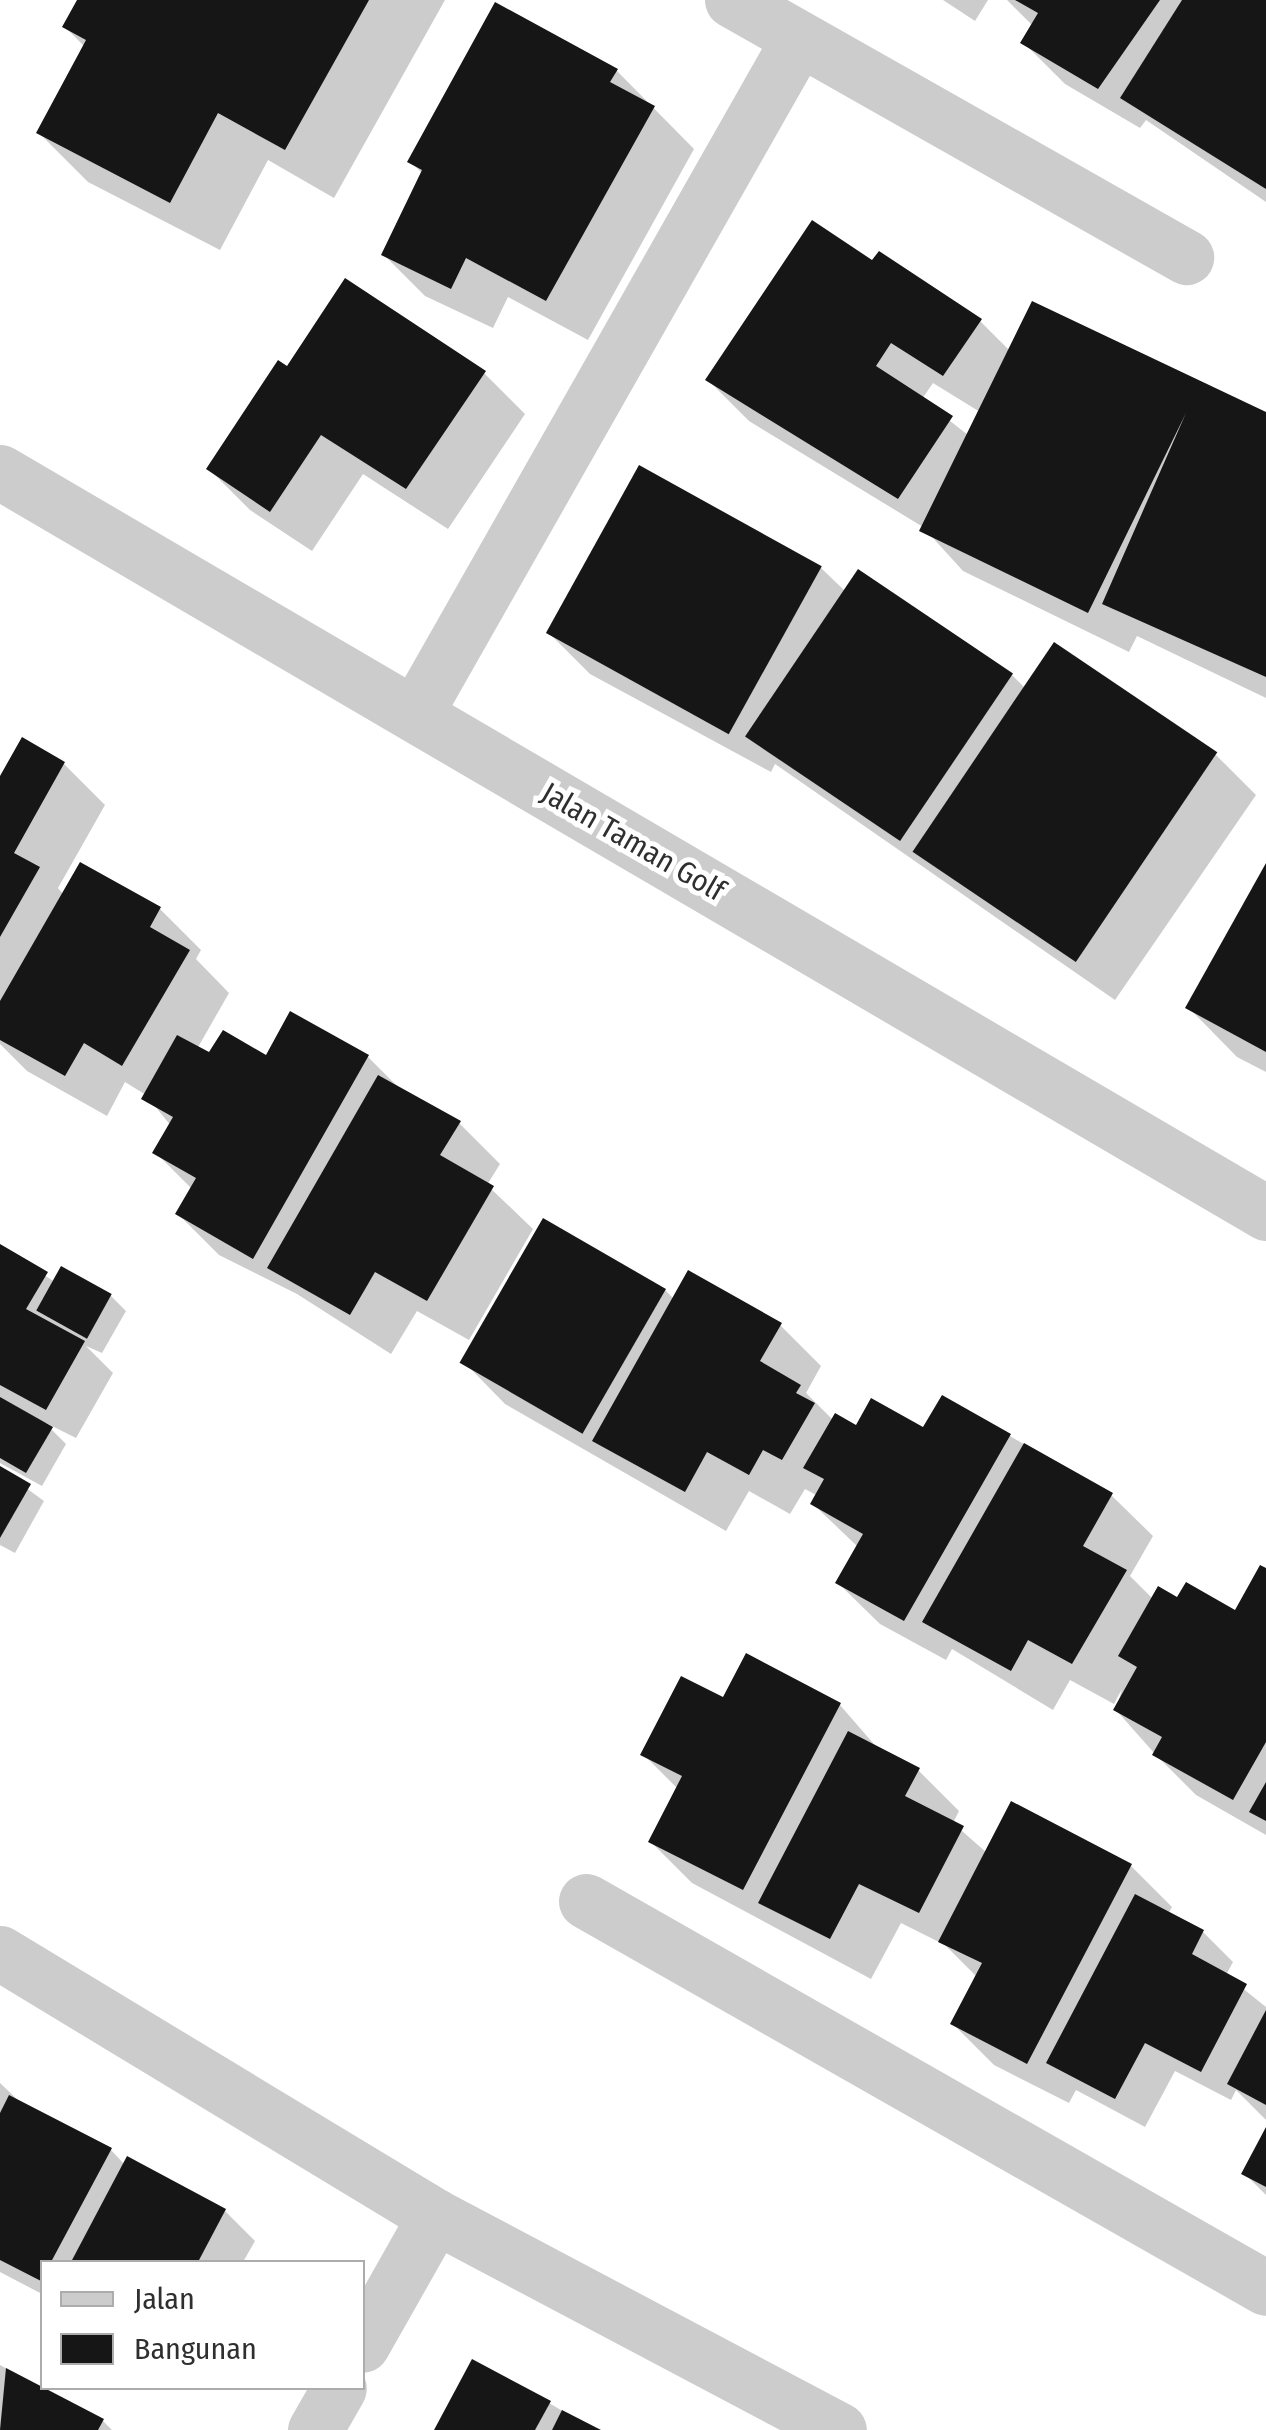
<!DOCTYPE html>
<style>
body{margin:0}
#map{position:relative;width:1266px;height:2430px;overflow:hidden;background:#fff;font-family:"Fira Sans Condensed",sans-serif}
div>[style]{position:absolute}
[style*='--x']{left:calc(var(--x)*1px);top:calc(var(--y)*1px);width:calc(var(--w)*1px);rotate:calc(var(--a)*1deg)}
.shadow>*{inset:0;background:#0003}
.building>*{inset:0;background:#161616;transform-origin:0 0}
.minor>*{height:55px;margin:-27.5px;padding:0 27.5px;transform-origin:27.5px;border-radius:27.5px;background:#ccc}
span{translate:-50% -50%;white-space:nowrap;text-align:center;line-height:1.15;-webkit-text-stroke:10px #fff;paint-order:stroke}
.street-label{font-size:30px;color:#2f2f2f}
.legend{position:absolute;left:40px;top:2260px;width:325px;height:130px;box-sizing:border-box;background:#fff;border:2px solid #acacac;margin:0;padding:12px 18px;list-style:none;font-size:30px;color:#2f2f2f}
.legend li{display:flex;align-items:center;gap:20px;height:50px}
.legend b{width:50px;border:2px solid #acacac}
</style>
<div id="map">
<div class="shadow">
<div style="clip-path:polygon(80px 0,445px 0,334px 198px,268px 160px,220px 250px,88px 182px,39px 133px,85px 47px,65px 27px)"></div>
<div style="clip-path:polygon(943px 0,988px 0,975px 21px)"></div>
<div style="clip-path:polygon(1007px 0,1266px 0,1266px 202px,1146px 120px,1140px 128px,1065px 84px,1024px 43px,1033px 26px)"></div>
<div style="clip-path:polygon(496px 5px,617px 71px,694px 149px,588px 340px,508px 297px,493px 328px,425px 296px,384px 255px,423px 174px,410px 161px)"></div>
<div style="clip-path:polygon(evenodd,872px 263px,980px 321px,1010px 351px,1266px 413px,1266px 698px,1137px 636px,1129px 652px,963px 571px,923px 527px,749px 421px,708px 380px,872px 263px,933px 383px,980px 412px,968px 435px,922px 399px,933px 383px)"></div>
<div style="clip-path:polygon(288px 370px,484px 373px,525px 414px,448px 529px,363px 474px,312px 551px,250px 510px,209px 469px)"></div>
<div style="clip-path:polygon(820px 567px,846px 592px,1012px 675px,1025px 688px,1215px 754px,1256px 795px,1115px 1000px,775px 764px,771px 772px,590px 674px,549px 633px)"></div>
<div style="clip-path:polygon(23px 741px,64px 764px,105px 805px,58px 888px,64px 895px,81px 865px,160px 909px,201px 950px,196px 959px,229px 993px,197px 1049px,210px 1056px,368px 1057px,402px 1091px,459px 1123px,500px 1164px,487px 1185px,533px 1229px,469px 1340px,417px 1311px,391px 1354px,297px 1294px,219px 1255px,178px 1214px,192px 1189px,155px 1152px,171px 1126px,146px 1095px,125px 1082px,107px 1116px,27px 1071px,0 1044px,0 781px)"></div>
<div style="clip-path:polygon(1266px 868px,1266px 1072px,1237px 1057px,1188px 1007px)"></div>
<div style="clip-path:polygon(0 1247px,55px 1282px,111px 1296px,126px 1311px,102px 1353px,86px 1346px,113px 1373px,76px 1438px,44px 1422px,66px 1444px,42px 1486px,0 1463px)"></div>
<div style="clip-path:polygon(665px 1290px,674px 1299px,780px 1325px,821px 1366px,806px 1393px,834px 1421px,857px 1428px,1010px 1436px,1111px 1495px,1153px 1536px,1130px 1576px,1153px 1599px,1236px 1613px,1266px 1571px,1266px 1835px,1196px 1795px,1155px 1754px,1116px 1710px,1122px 1689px,1114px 1704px,1070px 1680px,1053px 1710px,952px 1649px,946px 1660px,880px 1624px,838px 1583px,858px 1547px,813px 1504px,818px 1496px,805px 1489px,790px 1514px,749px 1491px,726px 1531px,505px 1404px,464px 1362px)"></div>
<div style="clip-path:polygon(0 1469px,44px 1501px,15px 1553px,0 1545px)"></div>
<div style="clip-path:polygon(724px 1701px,840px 1705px,879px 1750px,918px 1770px,959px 1811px,953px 1823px,987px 1853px,1012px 1805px,1131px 1866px,1172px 1907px,1168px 1914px,1203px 1932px,1233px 1962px,1226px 1975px,1266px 2007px,1266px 2120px,1236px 2090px,1231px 2100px,1175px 2071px,1145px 2127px,1076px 2090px,1069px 2103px,994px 2065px,953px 2024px,977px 1977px,945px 1945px,901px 1923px,871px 1979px,692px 1883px,651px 1842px,678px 1789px,643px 1754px)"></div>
<div style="clip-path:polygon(0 2083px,22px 2104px,111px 2150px,125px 2165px,225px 2211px,255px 2241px,243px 2262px,42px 2262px,42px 2294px,0 2272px)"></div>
<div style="clip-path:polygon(1266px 2132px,1266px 2195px,1244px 2173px)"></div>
<div style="clip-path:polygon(0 2365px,103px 2421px,112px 2430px,0 2430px)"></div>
<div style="clip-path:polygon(549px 2403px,595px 2430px,437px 2430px)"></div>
</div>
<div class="building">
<div style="clip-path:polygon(77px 0,369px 0,285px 150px,218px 113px,170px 203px,36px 133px,86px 40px,62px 27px)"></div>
<div style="clip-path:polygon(1015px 0,1160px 0,1098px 89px,1020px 43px,1038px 13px)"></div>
<div style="clip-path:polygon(1182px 0,1266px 0,1266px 189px,1120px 98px)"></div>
<div style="clip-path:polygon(495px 2px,618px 69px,610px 82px,655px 106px,546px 301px,466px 258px,451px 289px,381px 255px,422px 170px,407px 162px)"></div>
<div style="clip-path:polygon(812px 220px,872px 260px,879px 251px,982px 319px,943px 376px,891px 343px,876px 366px,953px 416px,898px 499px,705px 380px)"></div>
<div style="clip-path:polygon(345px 278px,486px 371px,406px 489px,321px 435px,270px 512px,206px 469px,278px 360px,287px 366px)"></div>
<div style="clip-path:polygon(1032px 301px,1266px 412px,1266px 677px,1102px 604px,1186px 413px,1088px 613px,919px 531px)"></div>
<div style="left:639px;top:465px;width:209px;height:192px;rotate:29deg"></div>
<div style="left:858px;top:569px;width:187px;height:202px;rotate:34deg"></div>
<div style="left:1054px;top:642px;width:197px;height:253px;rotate:34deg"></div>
<div style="clip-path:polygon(22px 737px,65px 762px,14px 853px,40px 867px,0 937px,0 776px)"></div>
<div style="clip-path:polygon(80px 862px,161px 907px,150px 927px,190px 950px,122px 1066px,84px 1043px,65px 1076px,0 1040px,0 1001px)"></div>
<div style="clip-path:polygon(1266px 863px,1266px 1052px,1185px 1008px)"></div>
<div style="clip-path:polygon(290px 1011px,369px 1055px,253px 1259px,175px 1214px,196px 1178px,152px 1153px,173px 1117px,141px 1099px,177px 1035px,209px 1052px,223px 1030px,266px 1055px)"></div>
<div style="clip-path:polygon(378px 1075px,461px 1121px,440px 1155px,494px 1186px,427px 1301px,375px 1272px,350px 1315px,267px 1268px)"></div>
<div style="left:543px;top:1218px;width:142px;height:167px;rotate:30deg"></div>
<div style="clip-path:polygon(0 1244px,48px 1272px,26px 1309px,85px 1341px,46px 1410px,0 1385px)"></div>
<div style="left:61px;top:1266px;width:58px;height:51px;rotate:29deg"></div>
<div style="clip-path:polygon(688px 1270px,782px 1323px,760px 1361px,801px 1385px,796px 1393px,815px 1403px,782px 1460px,763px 1450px,749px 1475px,707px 1452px,685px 1492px,592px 1441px)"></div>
<div style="clip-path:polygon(942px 1395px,1011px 1434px,904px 1621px,835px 1583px,863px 1534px,810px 1504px,824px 1479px,803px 1468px,835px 1413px,856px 1425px,871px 1398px,923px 1427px)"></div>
<div style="clip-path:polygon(0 1397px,53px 1427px,26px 1473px,0 1458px)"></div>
<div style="clip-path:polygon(1024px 1443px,1113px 1493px,1083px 1546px,1127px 1570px,1072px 1664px,1028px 1640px,1011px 1671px,922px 1622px)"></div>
<div style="clip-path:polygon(0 1466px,31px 1484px,0 1538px)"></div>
<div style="clip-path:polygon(1260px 1565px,1266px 1568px,1266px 1742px,1233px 1800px,1152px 1755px,1162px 1737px,1113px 1710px,1137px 1667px,1118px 1656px,1158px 1586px,1177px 1597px,1186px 1582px,1235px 1610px)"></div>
<div style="clip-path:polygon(746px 1653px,841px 1703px,743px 1890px,648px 1842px,682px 1776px,640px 1755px,681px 1676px,723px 1697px)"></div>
<div style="clip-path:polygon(848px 1731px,920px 1768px,905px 1796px,964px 1826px,919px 1913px,859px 1884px,830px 1939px,758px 1903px)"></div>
<div style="clip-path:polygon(1266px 1782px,1266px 1821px,1249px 1812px)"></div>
<div style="clip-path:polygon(1011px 1801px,1132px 1864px,1027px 2064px,950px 2024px,982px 1963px,938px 1942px)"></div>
<div style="clip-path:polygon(1135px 1894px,1204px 1930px,1192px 1954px,1247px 1984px,1201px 2072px,1145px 2043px,1115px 2099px,1046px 2063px)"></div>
<div style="clip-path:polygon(1266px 2010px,1266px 2105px,1227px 2084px)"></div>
<div style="clip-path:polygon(9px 2095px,112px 2148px,51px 2262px,42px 2262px,41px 2281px,0 2260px,0 2113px)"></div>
<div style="clip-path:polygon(1266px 2127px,1266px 2187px,1241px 2174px)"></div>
<div style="clip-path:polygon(127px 2156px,226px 2209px,198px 2262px,71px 2262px)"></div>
<div style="clip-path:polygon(472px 2359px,551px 2401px,535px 2430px,434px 2430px)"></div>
<div style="clip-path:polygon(6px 2368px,104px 2419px,98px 2430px,0 2430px)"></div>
<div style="clip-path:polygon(562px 2410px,601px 2430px,552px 2430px)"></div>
</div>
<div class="minor">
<div style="--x:732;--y:0;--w:522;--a:29.51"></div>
<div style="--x:0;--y:472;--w:1467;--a:30.34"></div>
<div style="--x:415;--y:714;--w:777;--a:-60.4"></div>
<div style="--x:586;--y:1901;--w:782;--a:29.64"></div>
<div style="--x:0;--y:1953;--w:508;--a:31.16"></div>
<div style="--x:435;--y:2216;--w:148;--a:119.5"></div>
<div style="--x:435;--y:2216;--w:457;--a:27.9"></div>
<div style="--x:315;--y:2430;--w:48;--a:-60.3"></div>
</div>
<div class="street-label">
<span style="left:633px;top:842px;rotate:30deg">Jalan Taman Golf</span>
</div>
<ul class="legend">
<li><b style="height:12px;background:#ccc"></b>Jalan</li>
<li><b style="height:28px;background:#161616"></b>Bangunan</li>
</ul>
</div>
